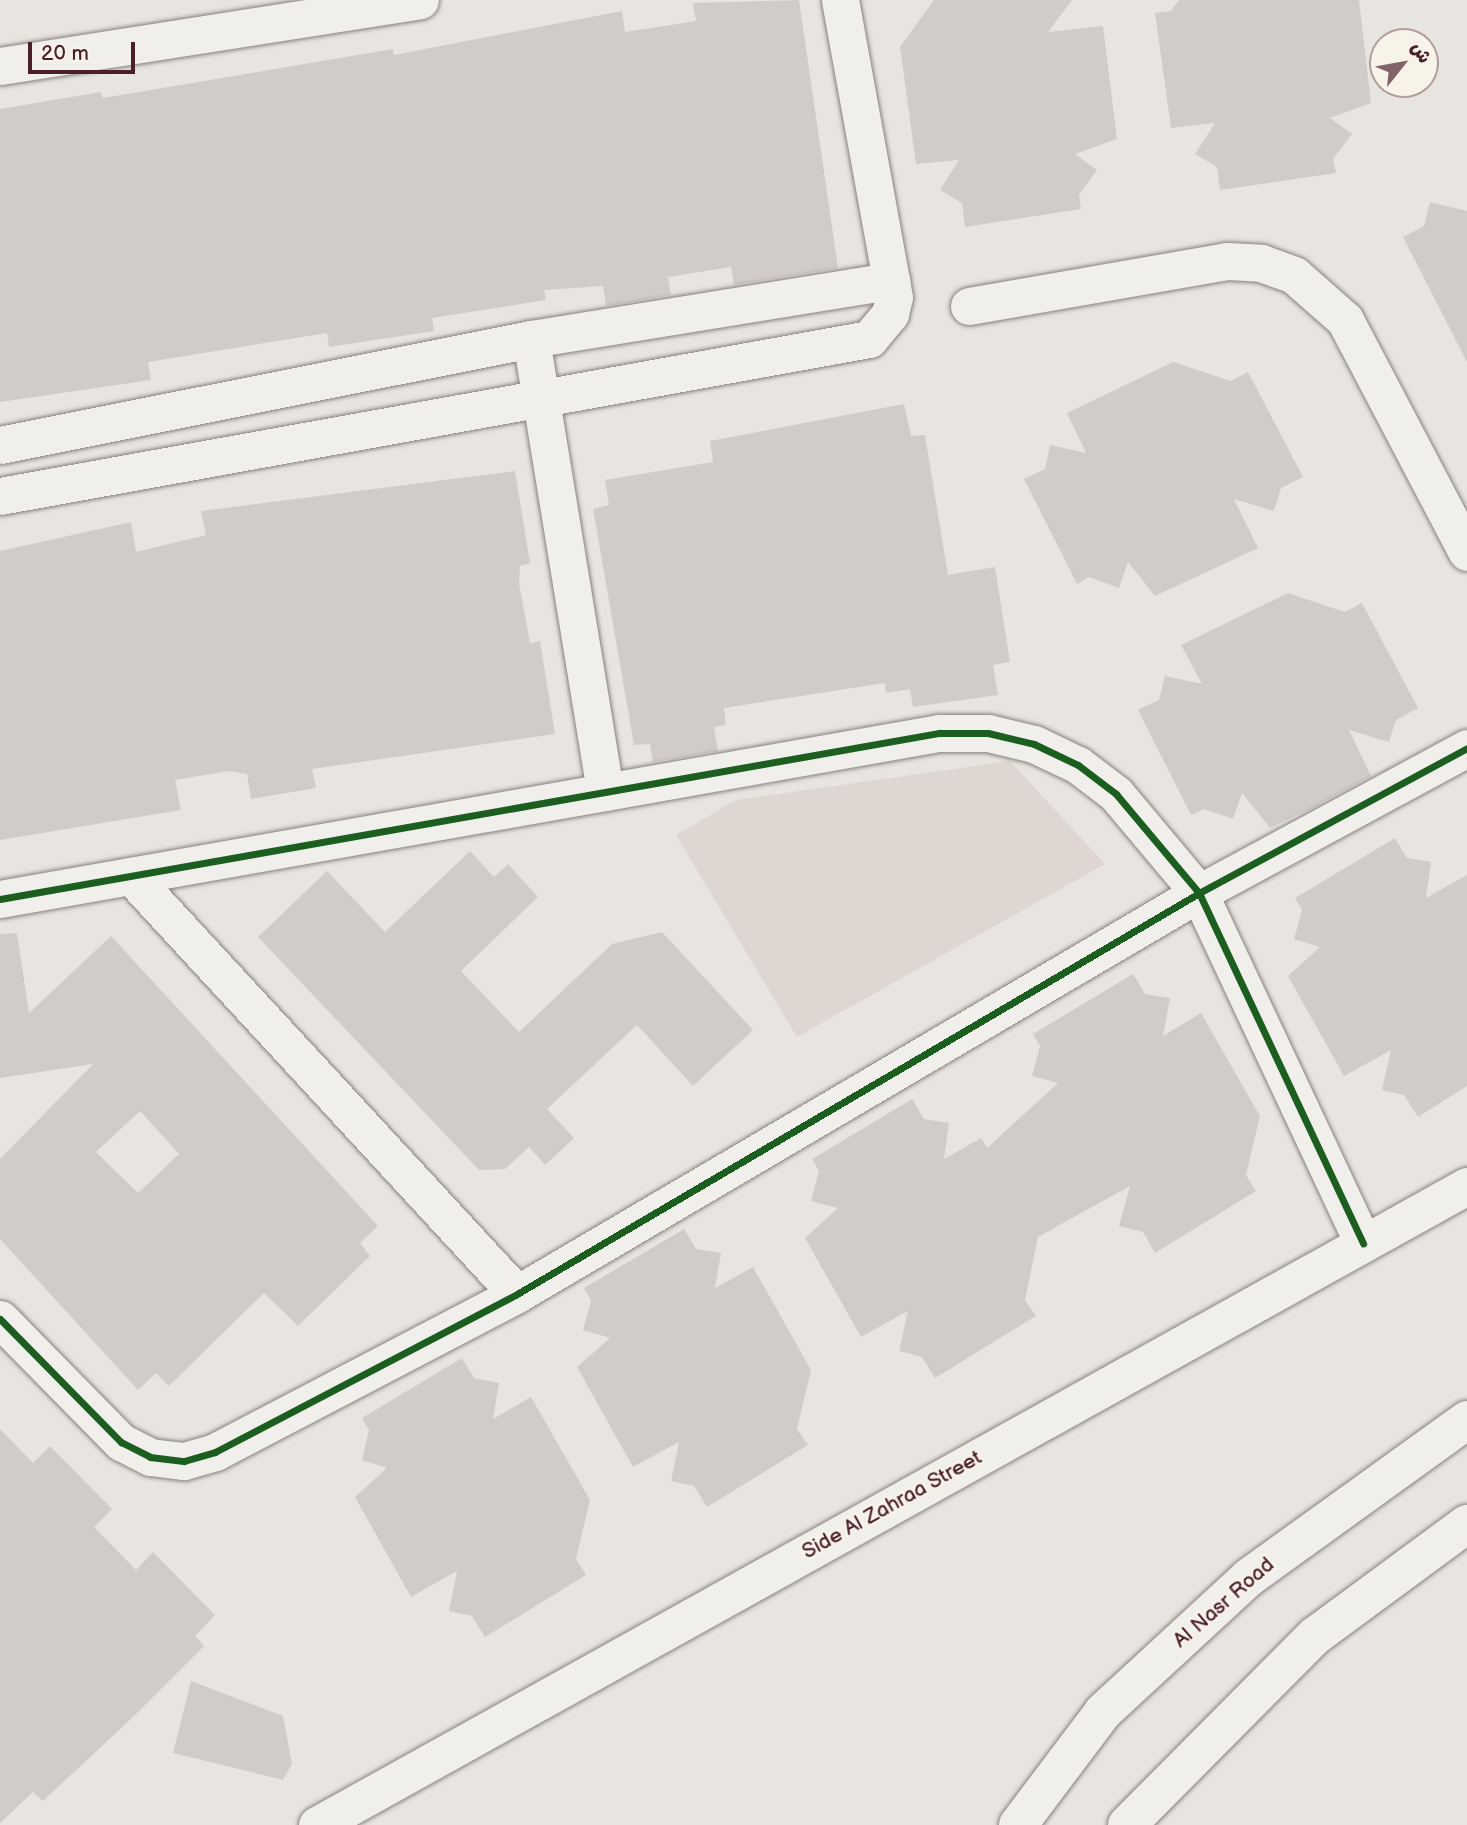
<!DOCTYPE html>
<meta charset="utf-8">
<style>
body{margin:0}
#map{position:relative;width:1467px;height:1825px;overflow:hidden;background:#e8e5e0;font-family:"Balsamiq Sans","Playpen Sans Arabic",sans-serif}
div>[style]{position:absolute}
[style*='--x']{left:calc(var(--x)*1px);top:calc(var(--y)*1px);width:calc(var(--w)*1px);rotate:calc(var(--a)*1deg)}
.green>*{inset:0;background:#ded6d0}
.building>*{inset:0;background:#d1ccc9}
.roads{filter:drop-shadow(0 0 2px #898080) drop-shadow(0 0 2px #898080)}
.street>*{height:37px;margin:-18.5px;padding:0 18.5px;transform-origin:18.5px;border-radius:18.5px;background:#f0efeb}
.highway>*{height:38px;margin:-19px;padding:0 19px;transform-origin:19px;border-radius:19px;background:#f0efeb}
.cycleway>*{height:7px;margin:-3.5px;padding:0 3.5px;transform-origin:3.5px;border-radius:3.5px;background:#1b5e20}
span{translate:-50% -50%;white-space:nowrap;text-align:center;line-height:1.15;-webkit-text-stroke:5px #f7f3e8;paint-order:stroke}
.street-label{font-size:21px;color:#4a1f2b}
.north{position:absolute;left:1369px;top:28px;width:70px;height:70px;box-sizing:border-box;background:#f7f3e8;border:2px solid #b29e9c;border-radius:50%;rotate:59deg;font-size:19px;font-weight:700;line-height:28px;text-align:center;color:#4a1f2b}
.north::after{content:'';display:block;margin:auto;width:24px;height:32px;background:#81646a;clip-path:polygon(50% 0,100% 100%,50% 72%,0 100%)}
.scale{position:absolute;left:28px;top:42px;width:107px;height:32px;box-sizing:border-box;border:4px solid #4a1f2b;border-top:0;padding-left:9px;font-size:21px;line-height:24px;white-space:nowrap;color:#4a1f2b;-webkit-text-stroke:5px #f7f3e8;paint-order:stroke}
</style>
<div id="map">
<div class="green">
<div style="clip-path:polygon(1010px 761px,1105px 864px,797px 1037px,676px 835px,736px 800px)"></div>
</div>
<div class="building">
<div style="clip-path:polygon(799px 0,838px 268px,734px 285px,731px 267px,668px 277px,671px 295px,606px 306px,603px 286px,544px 290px,546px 300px,432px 318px,434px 331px,329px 347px,327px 333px,148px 362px,151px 380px,0 402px,0 109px,101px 92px,103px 98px,393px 49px,394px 55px,622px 11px,625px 32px,696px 21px,693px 3px)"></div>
<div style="clip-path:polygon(934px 0,1072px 0,1048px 32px,1103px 26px,1117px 139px,1075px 154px,1097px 170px,1079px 195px,1081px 209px,965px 227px,962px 203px,940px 190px,959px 160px,916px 164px,900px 47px)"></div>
<div style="clip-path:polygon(1179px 0,1359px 0,1371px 103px,1330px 118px,1352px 134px,1333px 159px,1336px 173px,1220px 190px,1217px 167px,1195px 154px,1215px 123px,1171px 128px,1155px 13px,1171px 11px)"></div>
<div style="clip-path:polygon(1430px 202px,1467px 211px,1467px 362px,1403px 237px,1424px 226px)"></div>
<div style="clip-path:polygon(1173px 362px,1231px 381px,1248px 372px,1303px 477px,1281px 488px,1274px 511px,1234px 499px,1258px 548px,1155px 596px,1128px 562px,1119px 588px,1089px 577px,1077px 584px,1024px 479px,1045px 469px,1050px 445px,1086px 453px,1067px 413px)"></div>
<div style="clip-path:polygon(904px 404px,911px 436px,925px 435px,948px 575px,995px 567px,1010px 662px,993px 665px,998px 695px,913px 707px,910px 689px,886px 693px,885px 683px,724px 708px,726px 725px,714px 727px,718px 751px,653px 762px,650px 744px,634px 745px,593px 509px,609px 505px,605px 480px,713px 462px,710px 441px)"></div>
<div style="clip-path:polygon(515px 471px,530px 563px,520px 566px,519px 583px,530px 643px,540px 641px,555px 734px,312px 769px,316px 788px,251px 799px,247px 774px,229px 771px,175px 780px,181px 810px,0 840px,0 551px,131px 522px,136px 552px,206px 535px,201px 511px)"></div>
<div style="clip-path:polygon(1288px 593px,1345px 612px,1362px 603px,1418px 708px,1396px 720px,1389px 742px,1349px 730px,1371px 776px,1314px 807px,1270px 828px,1242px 793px,1233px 819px,1204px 809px,1191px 815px,1138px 710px,1159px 700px,1165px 676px,1202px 684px,1181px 645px)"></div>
<div style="clip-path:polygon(1395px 838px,1407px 858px,1431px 862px,1426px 898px,1467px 875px,1467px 1086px,1418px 1117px,1404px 1095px,1382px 1090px,1391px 1050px,1344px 1076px,1288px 976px,1320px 947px,1294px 939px,1302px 910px,1295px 898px)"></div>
<div style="clip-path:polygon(470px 851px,494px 877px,508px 864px,538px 897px,461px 971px,519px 1032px,612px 944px,662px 932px,753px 1030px,693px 1086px,637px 1025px,547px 1109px,574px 1138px,545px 1165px,529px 1147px,505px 1169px,479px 1170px,258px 937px,327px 871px,385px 932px)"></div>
<div style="clip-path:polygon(evenodd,17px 933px,29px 1013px,111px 936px,378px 1226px,360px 1243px,370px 1256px,298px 1326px,264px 1293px,169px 1386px,156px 1373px,138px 1390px,0 1239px,0 1159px,93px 1064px,0 1078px,0 934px,17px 933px,140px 1111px,179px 1154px,138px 1193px,96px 1152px,140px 1111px)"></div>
<div style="clip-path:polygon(1133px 974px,1145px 994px,1170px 998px,1163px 1036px,1201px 1013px,1260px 1116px,1246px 1175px,1256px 1191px,1155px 1253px,1143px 1232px,1119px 1226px,1130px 1186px,1038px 1237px,1025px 1300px,1036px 1316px,935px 1378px,922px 1357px,899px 1351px,908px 1311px,861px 1337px,805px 1238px,838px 1208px,811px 1201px,819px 1171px,812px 1159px,912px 1099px,924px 1119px,949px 1123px,944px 1159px,981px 1138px,987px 1148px,1058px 1083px,1032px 1076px,1040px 1046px,1033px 1034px)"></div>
<div style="clip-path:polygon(684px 1229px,696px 1249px,721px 1253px,715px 1288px,753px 1267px,811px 1370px,797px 1429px,808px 1445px,707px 1507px,694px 1486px,671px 1481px,679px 1442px,633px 1467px,577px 1367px,610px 1338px,583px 1330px,591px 1301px,584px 1288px)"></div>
<div style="clip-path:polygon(462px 1358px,474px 1378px,499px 1383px,493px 1419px,531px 1397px,590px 1500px,576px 1559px,586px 1575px,485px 1637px,472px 1616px,449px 1611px,457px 1571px,411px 1597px,355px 1497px,387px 1468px,362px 1460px,369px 1430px,362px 1418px)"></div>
<div style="clip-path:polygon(0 1429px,33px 1463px,50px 1446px,112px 1509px,94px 1527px,136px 1570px,153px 1552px,215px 1615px,195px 1636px,204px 1646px,133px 1717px,43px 1801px,33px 1792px,0 1823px)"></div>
<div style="clip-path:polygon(191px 1681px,283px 1716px,292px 1764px,283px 1780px,173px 1753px)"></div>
</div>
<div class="roads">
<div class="street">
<div style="--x:0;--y:66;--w:425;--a:-8.9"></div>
<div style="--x:969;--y:306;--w:262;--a:-9.9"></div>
<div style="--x:1227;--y:261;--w:34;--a:3"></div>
<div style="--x:1261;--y:263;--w:35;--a:20"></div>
<div style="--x:1294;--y:275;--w:68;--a:41.4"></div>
<div style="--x:1345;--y:320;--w:262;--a:62.3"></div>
<div style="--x:531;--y:339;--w:459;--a:80.7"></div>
<div style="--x:0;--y:445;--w:541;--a:-11.29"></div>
<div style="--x:531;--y:339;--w:365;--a:-9.2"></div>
<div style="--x:0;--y:496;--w:883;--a:-10.24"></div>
<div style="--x:869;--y:339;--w:33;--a:-50"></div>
<div style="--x:890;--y:314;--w:17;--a:-77"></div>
<div style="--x:894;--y:297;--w:302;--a:-100.3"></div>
<div style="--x:131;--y:876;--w:569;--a:47.28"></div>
<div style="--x:0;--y:899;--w:954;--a:-10.03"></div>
<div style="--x:939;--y:733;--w:49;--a:0"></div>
<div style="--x:988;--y:733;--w:47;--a:13.4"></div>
<div style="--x:1034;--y:744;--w:49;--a:25.5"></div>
<div style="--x:1078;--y:765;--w:48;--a:37.3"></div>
<div style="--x:1116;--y:794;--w:129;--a:50"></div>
<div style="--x:1199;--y:893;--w:387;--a:64.9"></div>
<div style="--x:0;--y:1319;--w:173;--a:45.5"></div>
<div style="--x:121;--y:1442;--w:33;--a:27"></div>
<div style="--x:150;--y:1457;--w:34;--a:7"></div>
<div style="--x:184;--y:1461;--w:32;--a:-16"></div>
<div style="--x:215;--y:1452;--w:341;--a:-27.6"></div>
<div style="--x:517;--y:1294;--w:791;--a:-30.45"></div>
<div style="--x:1199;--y:893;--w:305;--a:-28.4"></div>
<div style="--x:317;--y:1825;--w:1316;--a:-29.06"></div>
</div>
<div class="highway">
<div style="--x:1018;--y:1825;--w:141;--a:-53"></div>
<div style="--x:1103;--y:1712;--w:197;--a:-42.7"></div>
<div style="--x:1248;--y:1578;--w:270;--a:-35.8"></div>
<div style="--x:1127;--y:1825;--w:267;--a:-45.2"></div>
<div style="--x:1315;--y:1636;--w:189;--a:-36.4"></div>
</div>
</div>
<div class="cycleway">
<div style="--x:0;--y:899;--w:954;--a:-10.03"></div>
<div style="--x:939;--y:733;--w:49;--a:0"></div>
<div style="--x:988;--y:733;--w:47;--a:13.4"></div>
<div style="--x:1034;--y:744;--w:49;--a:25.5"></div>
<div style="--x:1078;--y:765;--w:48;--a:37.3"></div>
<div style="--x:1116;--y:794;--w:129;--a:50"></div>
<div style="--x:1199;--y:893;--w:387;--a:64.9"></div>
<div style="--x:0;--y:1319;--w:173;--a:45.5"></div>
<div style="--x:121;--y:1442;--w:33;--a:27"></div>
<div style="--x:150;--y:1457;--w:34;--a:7"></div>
<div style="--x:184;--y:1461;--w:32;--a:-16"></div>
<div style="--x:215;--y:1452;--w:341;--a:-27.6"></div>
<div style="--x:517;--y:1294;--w:791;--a:-30.45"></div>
<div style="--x:1199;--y:893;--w:305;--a:-28.4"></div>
</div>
<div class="street-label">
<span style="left:892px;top:1505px;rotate:-29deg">Side Al Zahraa Street</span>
<span style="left:1224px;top:1603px;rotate:-41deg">Al Nasr Road</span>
</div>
<div class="north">ش</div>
<div class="scale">20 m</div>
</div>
